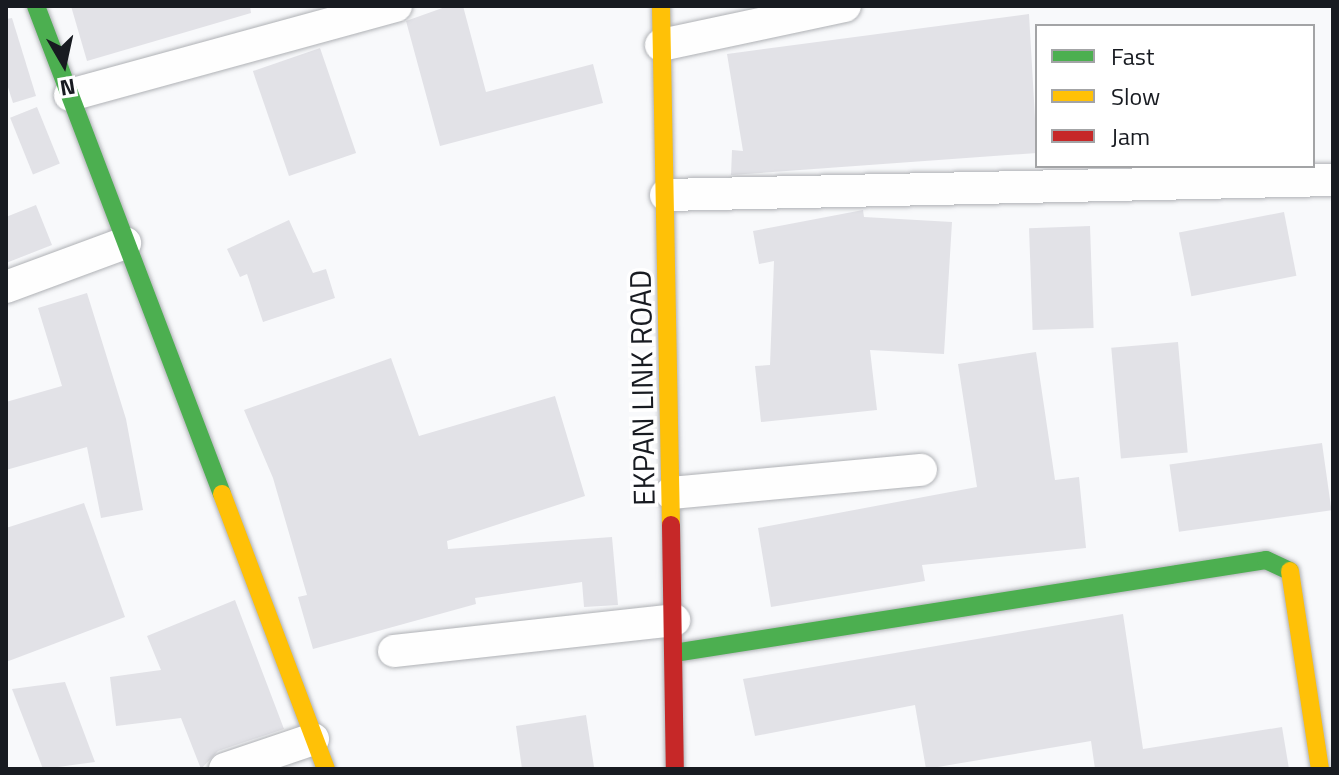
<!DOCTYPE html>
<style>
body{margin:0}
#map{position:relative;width:1339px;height:775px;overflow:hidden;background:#f8f9fb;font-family:"Titillium Web",sans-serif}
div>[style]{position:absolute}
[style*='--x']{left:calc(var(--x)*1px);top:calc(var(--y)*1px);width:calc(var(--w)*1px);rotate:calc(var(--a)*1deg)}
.building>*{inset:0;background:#e2e2e7;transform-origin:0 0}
.roads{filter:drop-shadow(0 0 2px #afb1b5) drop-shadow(0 0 2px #afb1b5)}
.street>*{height:32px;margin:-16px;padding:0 16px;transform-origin:16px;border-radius:16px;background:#fefefe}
.fast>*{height:18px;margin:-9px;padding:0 9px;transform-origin:9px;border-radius:9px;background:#4caf50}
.slow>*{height:18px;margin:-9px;padding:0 9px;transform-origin:9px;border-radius:9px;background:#ffc107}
.jam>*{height:18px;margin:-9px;padding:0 9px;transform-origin:9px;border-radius:9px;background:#c62828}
span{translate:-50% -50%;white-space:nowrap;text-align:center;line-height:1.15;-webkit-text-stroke:7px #fff;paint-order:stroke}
.street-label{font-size:30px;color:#181b21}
.frame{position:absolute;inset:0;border:8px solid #181b21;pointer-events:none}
.legend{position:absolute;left:1035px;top:24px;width:280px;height:144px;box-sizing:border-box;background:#fff;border:2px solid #a3a4a6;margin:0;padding:10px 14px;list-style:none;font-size:24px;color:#181b21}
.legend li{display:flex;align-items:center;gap:16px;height:40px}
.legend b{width:40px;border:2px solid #a3a4a6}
.north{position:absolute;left:24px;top:24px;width:80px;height:80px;-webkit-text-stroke:6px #fff;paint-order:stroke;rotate:171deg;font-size:22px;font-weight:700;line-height:32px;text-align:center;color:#181b21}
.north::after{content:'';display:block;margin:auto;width:28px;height:36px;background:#181b21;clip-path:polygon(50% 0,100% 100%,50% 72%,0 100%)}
</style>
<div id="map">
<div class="building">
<div style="clip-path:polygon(71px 6px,250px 6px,251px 13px,87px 61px)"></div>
<div style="clip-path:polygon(448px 6px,463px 6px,486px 92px,593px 64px,603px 103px,440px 146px,406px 21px)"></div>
<div style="clip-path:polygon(1029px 14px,1037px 153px,731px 175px,732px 150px,743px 151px,727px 54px)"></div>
<div style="clip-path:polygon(12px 18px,36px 96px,13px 103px,6px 81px,6px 19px)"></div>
<div style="left:320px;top:48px;width:111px;height:71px;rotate:71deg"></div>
<div style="left:37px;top:107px;width:61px;height:29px;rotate:68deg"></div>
<div style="clip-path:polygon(36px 205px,52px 245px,6px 263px,6px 217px)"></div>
<div style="clip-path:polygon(863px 210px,864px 217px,952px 222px,944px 354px,870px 350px,877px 410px,761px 422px,755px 366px,770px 365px,774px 261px,759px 264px,753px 231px)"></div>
<div style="left:1284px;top:212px;width:65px;height:107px;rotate:79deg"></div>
<div style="clip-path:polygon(289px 220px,313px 273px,326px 269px,335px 298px,263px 322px,247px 274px,240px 277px,227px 249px)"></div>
<div style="left:1090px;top:226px;width:102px;height:61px;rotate:88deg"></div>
<div style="clip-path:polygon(87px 293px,126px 419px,143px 510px,101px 518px,87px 447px,6px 470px,6px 402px,62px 386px,38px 308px)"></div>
<div style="left:1178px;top:342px;width:111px;height:67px;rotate:85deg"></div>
<div style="clip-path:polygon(1036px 352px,1055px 480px,1079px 477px,1086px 548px,922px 565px,925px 581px,771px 607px,758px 528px,977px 487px,958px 364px)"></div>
<div style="clip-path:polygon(391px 358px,419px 436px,555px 396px,585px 496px,447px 541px,448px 549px,612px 537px,618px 605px,584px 607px,582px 582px,475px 598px,476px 604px,313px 649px,298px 597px,307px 595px,273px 478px,244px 410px)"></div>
<div style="left:1322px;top:443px;width:68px;height:154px;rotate:82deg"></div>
<div style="clip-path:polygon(84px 503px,125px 617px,6px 662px,6px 528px)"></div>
<div style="clip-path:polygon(235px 600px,284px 729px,218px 751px,201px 769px,181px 718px,116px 726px,110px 677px,161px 670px,147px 636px)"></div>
<div style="clip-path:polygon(1123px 614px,1143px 749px,1282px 727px,1289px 769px,1095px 769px,1091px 741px,926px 769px,915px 705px,755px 736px,743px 679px)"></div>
<div style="clip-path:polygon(65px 682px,95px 762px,43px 769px,12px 689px)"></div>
<div style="clip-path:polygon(586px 715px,594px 767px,522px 769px,516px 726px)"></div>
</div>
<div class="roads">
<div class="street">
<div style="--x:661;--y:45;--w:188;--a:-12"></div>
<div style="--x:70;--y:95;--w:338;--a:-15.3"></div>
<div style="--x:666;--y:195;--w:667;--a:-1.29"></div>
<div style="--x:6;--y:287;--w:127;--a:-20.3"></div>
<div style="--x:671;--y:493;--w:251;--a:-5.3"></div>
<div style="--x:394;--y:651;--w:282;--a:-6.3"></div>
<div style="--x:225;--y:769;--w:93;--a:-18.8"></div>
</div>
<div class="fast">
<div style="--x:36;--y:6;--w:522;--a:69.14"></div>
<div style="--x:674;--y:653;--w:599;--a:-8.93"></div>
<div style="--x:1266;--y:560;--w:26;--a:25"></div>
</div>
<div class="slow">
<div style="--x:661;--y:6;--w:519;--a:88.9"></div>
<div style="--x:222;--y:494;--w:294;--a:69.3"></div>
<div style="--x:1290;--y:571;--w:200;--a:81.4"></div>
</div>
<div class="jam">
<div style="--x:671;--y:525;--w:244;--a:89.1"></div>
</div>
</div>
<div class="street-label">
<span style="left:642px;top:388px;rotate:-91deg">EKPAN LINK ROAD</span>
</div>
<div class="frame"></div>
<ul class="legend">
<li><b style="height:10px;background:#4caf50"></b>Fast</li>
<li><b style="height:10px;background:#ffc107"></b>Slow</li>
<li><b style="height:10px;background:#c62828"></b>Jam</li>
</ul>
<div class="north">N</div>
</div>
